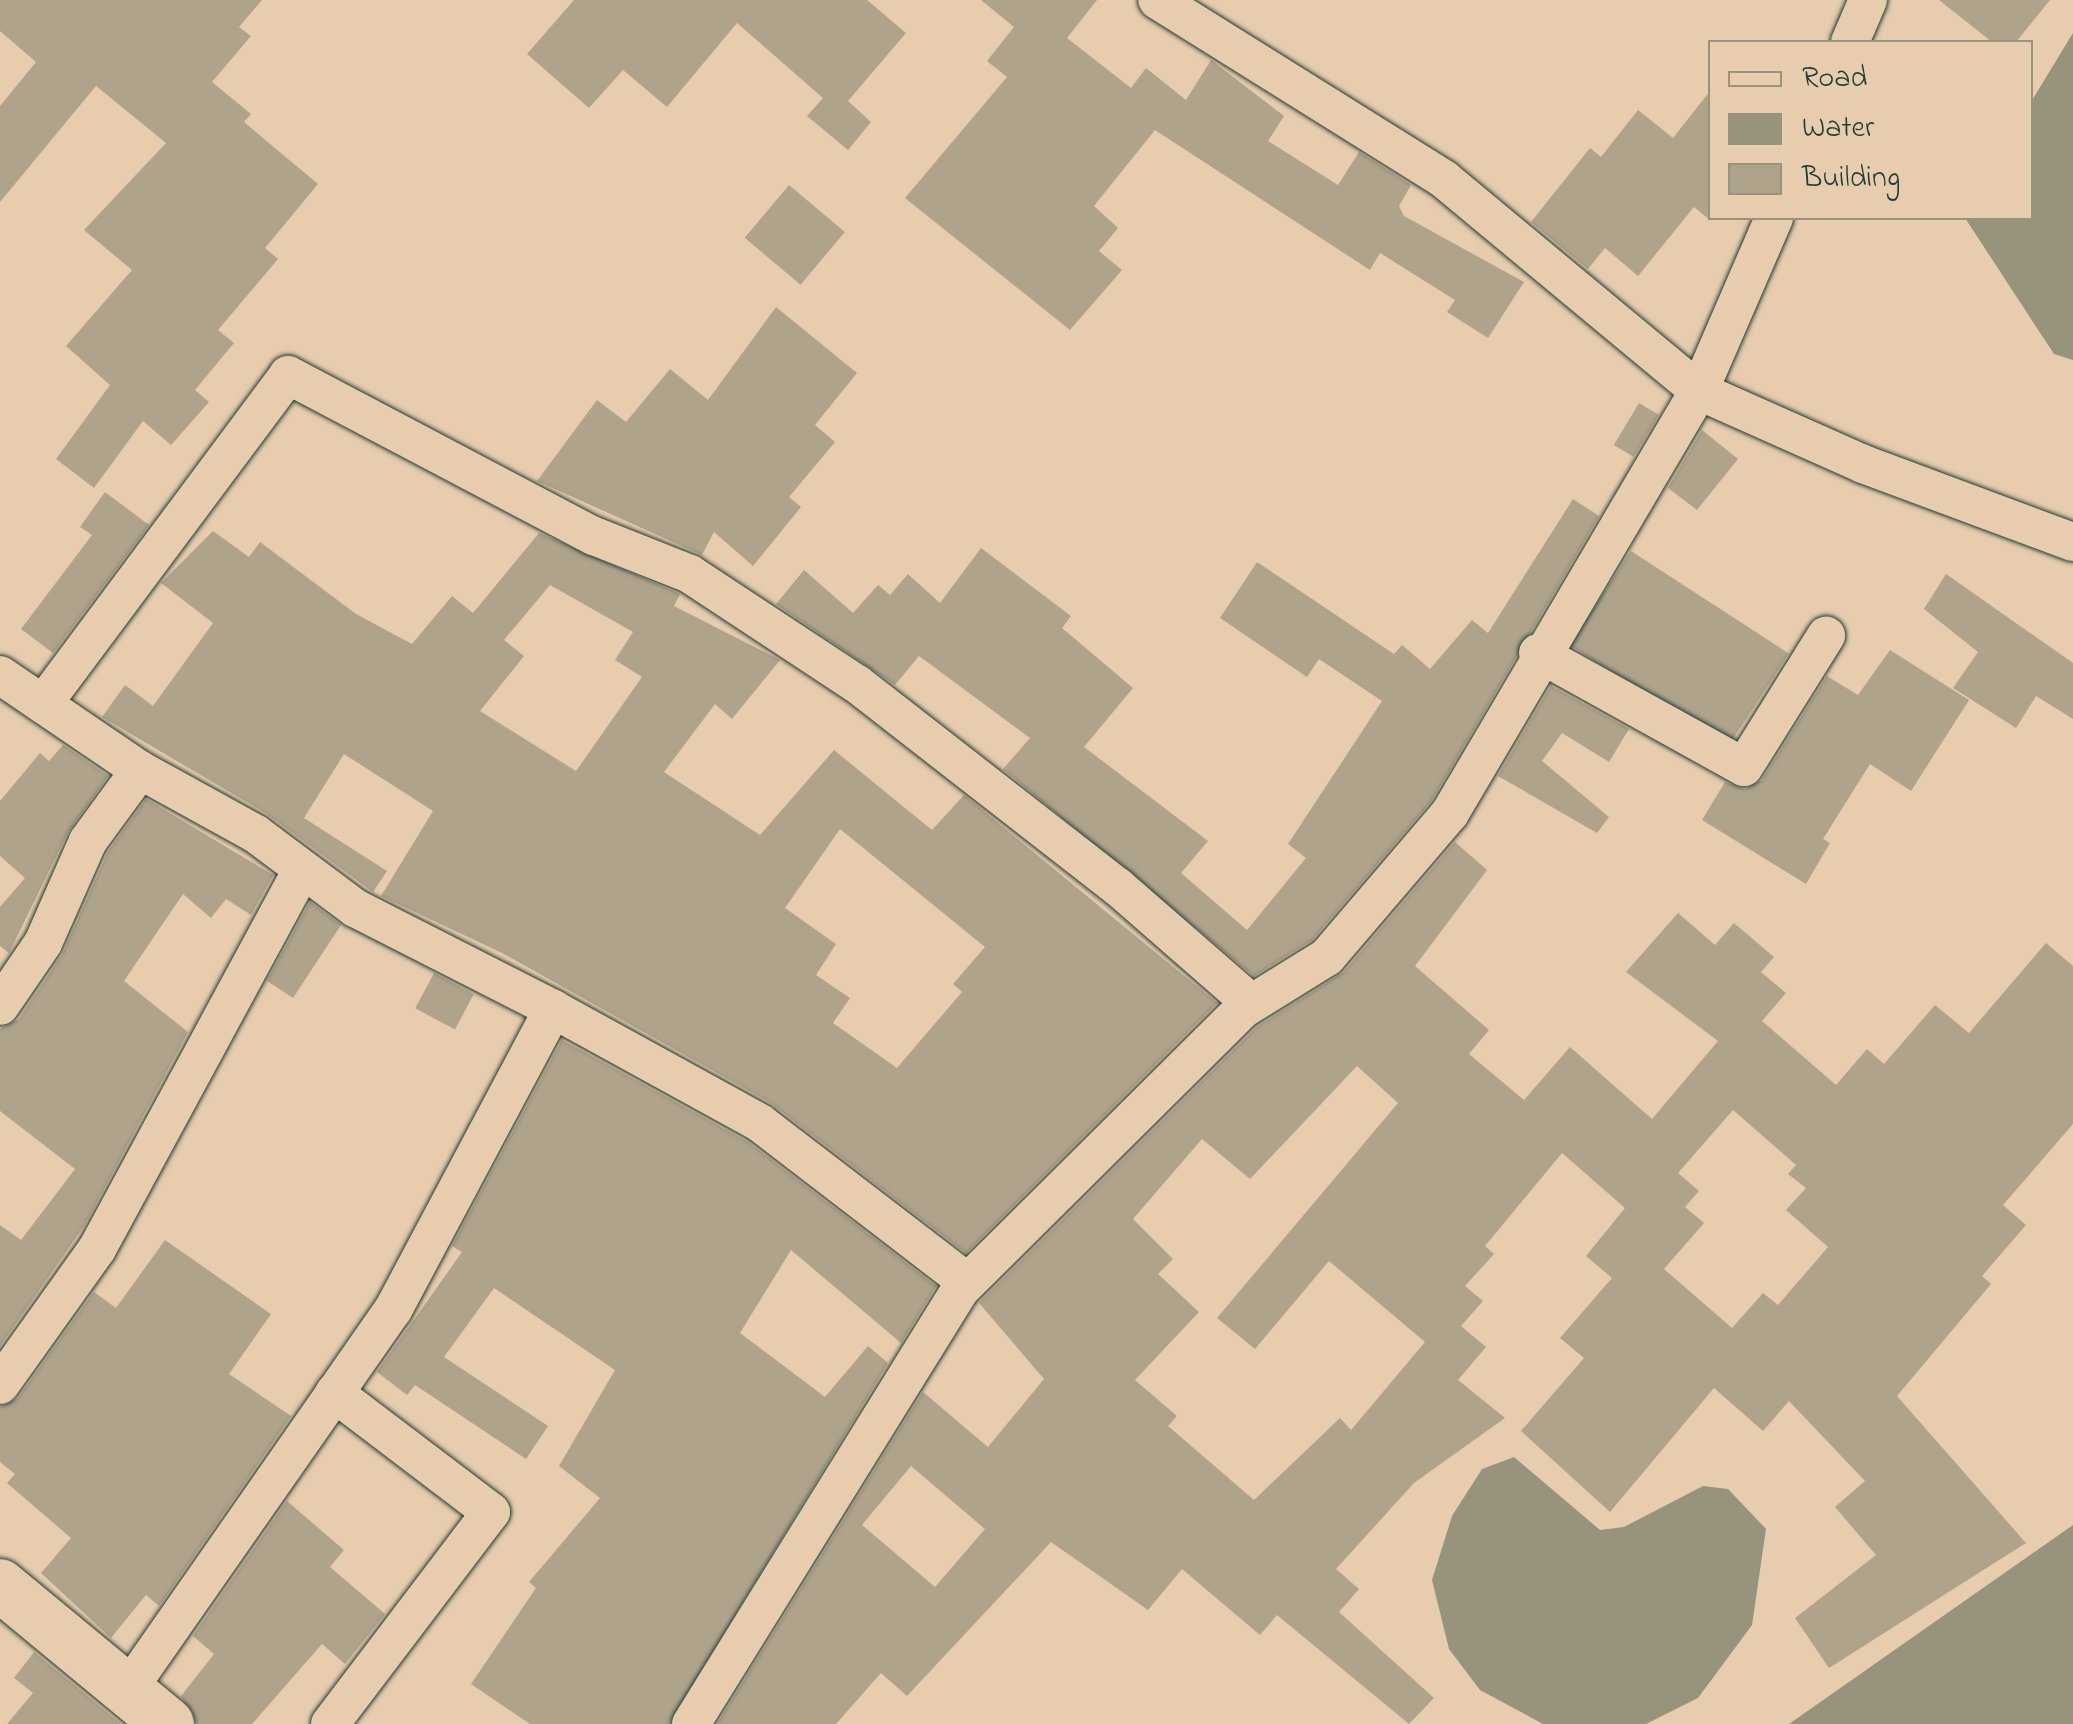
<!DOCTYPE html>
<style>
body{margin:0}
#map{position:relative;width:2073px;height:1724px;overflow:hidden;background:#e7ccae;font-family:"Indie Flower",sans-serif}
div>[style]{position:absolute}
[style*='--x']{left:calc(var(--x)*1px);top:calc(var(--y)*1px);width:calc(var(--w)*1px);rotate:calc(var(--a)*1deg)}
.water>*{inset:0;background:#98937d}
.building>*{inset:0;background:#b0a38c;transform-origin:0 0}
.roads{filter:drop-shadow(0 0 2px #1f3d34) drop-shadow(0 0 2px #1f3d34)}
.street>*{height:38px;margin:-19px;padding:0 19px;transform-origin:19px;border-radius:19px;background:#e7ccae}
.secondary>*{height:52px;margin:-26px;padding:0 26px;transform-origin:26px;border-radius:26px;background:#e7ccae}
span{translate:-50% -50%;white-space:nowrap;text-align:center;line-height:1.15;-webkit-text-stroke:8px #e7ccae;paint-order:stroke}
.legend{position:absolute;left:1708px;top:40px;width:325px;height:180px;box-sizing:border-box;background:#e7ccae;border:2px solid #97937d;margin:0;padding:12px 18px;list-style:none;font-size:30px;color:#1f3d34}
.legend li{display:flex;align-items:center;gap:20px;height:50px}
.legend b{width:50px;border:2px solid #97937d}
</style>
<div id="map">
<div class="water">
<div style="clip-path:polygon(2073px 33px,2073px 360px,2054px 354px,1965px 218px,2030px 218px,2031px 102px)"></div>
<div style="clip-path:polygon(1514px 1457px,1600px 1530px,1624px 1527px,1703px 1486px,1728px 1489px,1766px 1529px,1752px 1625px,1698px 1698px,1646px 1724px,1543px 1724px,1480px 1690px,1449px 1649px,1432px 1580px,1452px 1516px,1482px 1469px)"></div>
<div style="clip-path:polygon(2073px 1525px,2073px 1724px,1789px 1724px)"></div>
</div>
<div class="building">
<div style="clip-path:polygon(0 0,262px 0,239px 27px,251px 36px,212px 82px,251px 114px,244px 122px,318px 184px,265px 248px,278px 259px,218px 330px,234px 343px,195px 390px,209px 402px,171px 445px,143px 421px,94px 488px,56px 459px,110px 385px,66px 346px,132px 270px,84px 230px,166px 143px,96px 86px,0 202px,0 106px,36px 62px,0 31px)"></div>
<div style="clip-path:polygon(574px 0,867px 0,906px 33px,848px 101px,871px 122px,848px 150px,807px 116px,823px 98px,737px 23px,667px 107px,623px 70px,589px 108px,527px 54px)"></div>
<div style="clip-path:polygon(981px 0,1097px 0,1067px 38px,1131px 88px,1146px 68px,1186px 100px,1211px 60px,1284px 116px,1268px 141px,1338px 185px,1359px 152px,1411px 185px,1399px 206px,1404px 216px,1524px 282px,1488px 338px,1447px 312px,1455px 300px,1380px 253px,1370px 270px,1155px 130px,1094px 206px,1118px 228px,1099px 251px,1122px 270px,1070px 330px,905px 198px,1007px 77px,987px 61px,1014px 27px)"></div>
<div style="clip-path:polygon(1939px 0,2050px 0,2016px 42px,1992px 42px)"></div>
<div style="clip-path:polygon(1710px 91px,1710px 220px,1694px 207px,1638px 276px,1605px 248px,1588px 269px,1531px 222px,1590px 148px,1601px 157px,1638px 110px,1673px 138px)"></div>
<div style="left:789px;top:185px;width:73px;height:69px;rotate:40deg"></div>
<div style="clip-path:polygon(776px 307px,857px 373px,815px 425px,835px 442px,789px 497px,801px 507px,753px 566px,714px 532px,702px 555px,537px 481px,597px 400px,626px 422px,670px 369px,708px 400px)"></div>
<div style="left:1639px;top:403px;width:23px;height:49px;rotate:31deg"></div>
<div style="clip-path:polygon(1702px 430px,1738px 459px,1697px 510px,1668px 488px)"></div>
<div style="clip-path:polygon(105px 492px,149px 525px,53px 653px,21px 629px,92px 535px,80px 527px)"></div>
<div style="clip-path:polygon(1573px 499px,1599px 516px,1432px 800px,1312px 940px,1254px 976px,1003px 769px,1030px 738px,919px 656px,895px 685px,776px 604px,804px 570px,853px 613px,878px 585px,890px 595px,908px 574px,940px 603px,981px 548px,1071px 616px,1062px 628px,1133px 688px,1084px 747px,1208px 841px,1181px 873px,1247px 930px,1306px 858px,1288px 844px,1382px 701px,1319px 659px,1307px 677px,1220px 618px,1257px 562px,1394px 654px,1402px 645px,1430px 669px,1472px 620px,1488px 633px)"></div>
<div style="clip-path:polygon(evenodd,213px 531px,249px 557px,260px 542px,356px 614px,412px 644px,452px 596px,473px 613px,539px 533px,680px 594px,674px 606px,780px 660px,732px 719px,715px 704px,664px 772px,760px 835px,834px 750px,932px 830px,964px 795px,1217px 1003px,966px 1253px,771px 1103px,502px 953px,381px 896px,433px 811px,344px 754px,304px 818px,387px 871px,373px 892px,267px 814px,102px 717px,125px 685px,153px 706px,213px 623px,161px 583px,213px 531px,550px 585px,633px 632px,615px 660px,642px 677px,576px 771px,480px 711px,524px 656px,504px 640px,550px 585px,213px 531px,840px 829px,985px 947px,953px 984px,962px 992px,897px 1068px,833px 1023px,850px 998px,816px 975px,836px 944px,785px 908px,840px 829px)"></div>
<div style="left:1631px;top:551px;width:188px;height:112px;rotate:33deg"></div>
<div style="clip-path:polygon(1946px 574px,2073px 663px,2073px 719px,2036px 696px,2016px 728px,1953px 688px,1978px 652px,1924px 609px)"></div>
<div style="clip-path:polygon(1890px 650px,1969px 700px,1911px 791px,1870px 764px,1823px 839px,1830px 843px,1806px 884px,1702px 820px,1725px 782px,1745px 789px,1762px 780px,1827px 676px,1858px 695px)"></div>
<div style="clip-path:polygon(1551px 686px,1629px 729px,1609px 762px,1562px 733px,1542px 761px,1609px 817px,1597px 833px,1498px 776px)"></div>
<div style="clip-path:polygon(63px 745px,108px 776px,68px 832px,9px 953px,0 946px,0 907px,25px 878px,0 856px,0 801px,40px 753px,49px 761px)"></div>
<div style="clip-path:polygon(146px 799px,273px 875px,251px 915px,226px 899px,211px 918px,183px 894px,124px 981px,188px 1032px,84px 1226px,0 1346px,0 1225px,21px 1240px,75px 1169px,0 1111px,0 1029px,19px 1019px,62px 955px,108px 852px)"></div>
<div style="clip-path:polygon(evenodd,1455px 842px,1487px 870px,1415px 966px,1489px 1030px,1469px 1054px,1524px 1100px,1570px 1047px,1652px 1119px,1718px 1041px,1626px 972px,1678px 913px,1715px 945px,1734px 923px,1774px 957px,1761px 972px,1786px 993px,1762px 1021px,1836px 1085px,1867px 1049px,1884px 1064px,1935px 1005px,1969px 1033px,2046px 943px,2073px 966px,2073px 1124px,2003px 1205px,2026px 1225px,1982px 1276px,1991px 1284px,1897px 1396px,2026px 1543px,1829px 1668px,1795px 1618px,1876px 1555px,1835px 1507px,1865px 1481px,1789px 1401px,1763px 1431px,1714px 1388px,1610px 1512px,1521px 1431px,1584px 1358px,1560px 1338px,1612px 1278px,1586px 1256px,1625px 1208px,1562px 1153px,1485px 1246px,1494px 1254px,1465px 1286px,1483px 1301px,1461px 1326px,1486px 1347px,1458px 1380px,1505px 1418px,1414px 1483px,1336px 1569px,1359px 1589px,1339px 1612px,1434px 1698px,1409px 1724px,1277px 1615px,1260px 1635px,1182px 1569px,1148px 1610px,1051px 1542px,907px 1696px,881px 1673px,836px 1724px,717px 1724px,923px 1392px,988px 1447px,1044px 1379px,979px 1303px,1257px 1027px,1344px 972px,1455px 842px,1357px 1066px,1398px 1103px,1217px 1318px,1255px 1349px,1329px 1261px,1425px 1342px,1351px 1430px,1340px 1418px,1254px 1500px,1168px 1426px,1177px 1416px,1135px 1380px,1199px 1312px,1158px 1274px,1173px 1259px,1133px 1219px,1202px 1139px,1250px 1179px,1357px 1066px,1455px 842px,1733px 1110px,1796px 1165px,1788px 1174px,1806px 1188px,1786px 1210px,1828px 1247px,1778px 1305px,1763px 1293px,1732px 1328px,1664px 1269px,1704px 1223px,1685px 1207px,1699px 1191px,1678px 1173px,1733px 1110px,1455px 842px,911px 1466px,985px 1529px,935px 1587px,862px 1525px,911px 1466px)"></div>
<div style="clip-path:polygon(310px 902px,341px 925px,293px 998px,267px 981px)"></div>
<div style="left:434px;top:973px;width:45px;height:40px;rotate:28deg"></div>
<div style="clip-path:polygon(562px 1040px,748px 1142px,936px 1286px,901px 1343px,791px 1250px,740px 1333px,825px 1397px,868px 1346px,888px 1363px,669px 1724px,530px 1724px,471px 1684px,536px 1588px,529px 1582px,600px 1498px,559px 1466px,615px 1370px,494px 1288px,444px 1357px,548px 1426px,526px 1459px,415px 1385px,407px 1395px,377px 1372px,462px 1252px,452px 1246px)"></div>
<div style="clip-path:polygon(165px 1240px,271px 1314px,229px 1374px,291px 1416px,159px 1606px,146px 1595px,111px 1638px,41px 1573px,71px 1538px,7px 1483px,15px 1474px,0 1462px,0 1407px,18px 1398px,94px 1292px,116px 1308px)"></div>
<div style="clip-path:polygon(287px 1501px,344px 1550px,330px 1567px,385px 1614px,345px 1664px,322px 1644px,252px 1724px,197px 1724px,181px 1696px,214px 1654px,193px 1636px)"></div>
<div style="clip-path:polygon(34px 1652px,121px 1724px,7px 1724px,33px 1693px,14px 1678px)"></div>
</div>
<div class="roads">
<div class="street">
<div style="--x:1850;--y:42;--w:46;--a:-66.8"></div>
<div style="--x:1774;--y:218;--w:189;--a:113.4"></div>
<div style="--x:1699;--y:391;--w:180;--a:24"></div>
<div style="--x:1863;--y:464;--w:224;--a:20.4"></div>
<div style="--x:1538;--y:653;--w:235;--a:29"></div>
<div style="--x:1744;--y:767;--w:155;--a:-58"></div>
<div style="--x:0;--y:675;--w:169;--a:34.2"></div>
<div style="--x:140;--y:770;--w:88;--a:126.2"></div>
<div style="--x:88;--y:841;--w:111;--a:113.8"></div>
<div style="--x:43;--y:943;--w:76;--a:124.3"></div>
<div style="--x:43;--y:704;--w:410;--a:-53.3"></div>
<div style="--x:288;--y:375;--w:346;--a:27.8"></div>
<div style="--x:594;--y:536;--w:103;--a:21.6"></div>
<div style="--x:690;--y:574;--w:200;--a:33.4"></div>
<div style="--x:857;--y:684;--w:331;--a:37.9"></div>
<div style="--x:1118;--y:887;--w:176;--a:41.1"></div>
<div style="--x:140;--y:770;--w:132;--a:28.9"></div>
<div style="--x:256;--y:834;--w:124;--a:36.8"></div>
<div style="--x:355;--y:908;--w:222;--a:27"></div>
<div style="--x:0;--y:1385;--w:167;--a:-54.5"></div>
<div style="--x:97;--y:1249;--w:430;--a:-61.6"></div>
<div style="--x:129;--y:1688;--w:461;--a:-55.1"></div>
<div style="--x:393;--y:1310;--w:341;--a:-62"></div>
<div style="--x:553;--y:1009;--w:236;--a:28.8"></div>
<div style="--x:760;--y:1123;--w:261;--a:37.5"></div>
<div style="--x:330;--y:1724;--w:266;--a:-52.8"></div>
<div style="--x:491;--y:1512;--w:197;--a:-142.8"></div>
<div style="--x:691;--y:1724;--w:511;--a:-58.21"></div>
<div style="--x:960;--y:1290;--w:399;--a:-44.8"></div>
<div style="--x:1243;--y:1009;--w:99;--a:-31.8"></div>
<div style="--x:1327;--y:957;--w:189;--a:-49.5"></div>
<div style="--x:1450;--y:813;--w:490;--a:-59.5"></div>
<div style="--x:1699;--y:391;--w:332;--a:-140.3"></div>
<div style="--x:1444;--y:179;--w:338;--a:-148"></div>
</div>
<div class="secondary">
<div style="--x:0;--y:1585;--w:218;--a:39.6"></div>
</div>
</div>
<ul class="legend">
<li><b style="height:12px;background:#e7ccae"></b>Road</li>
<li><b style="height:28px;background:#98937d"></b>Water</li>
<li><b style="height:28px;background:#b0a38c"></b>Building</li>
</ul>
</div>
